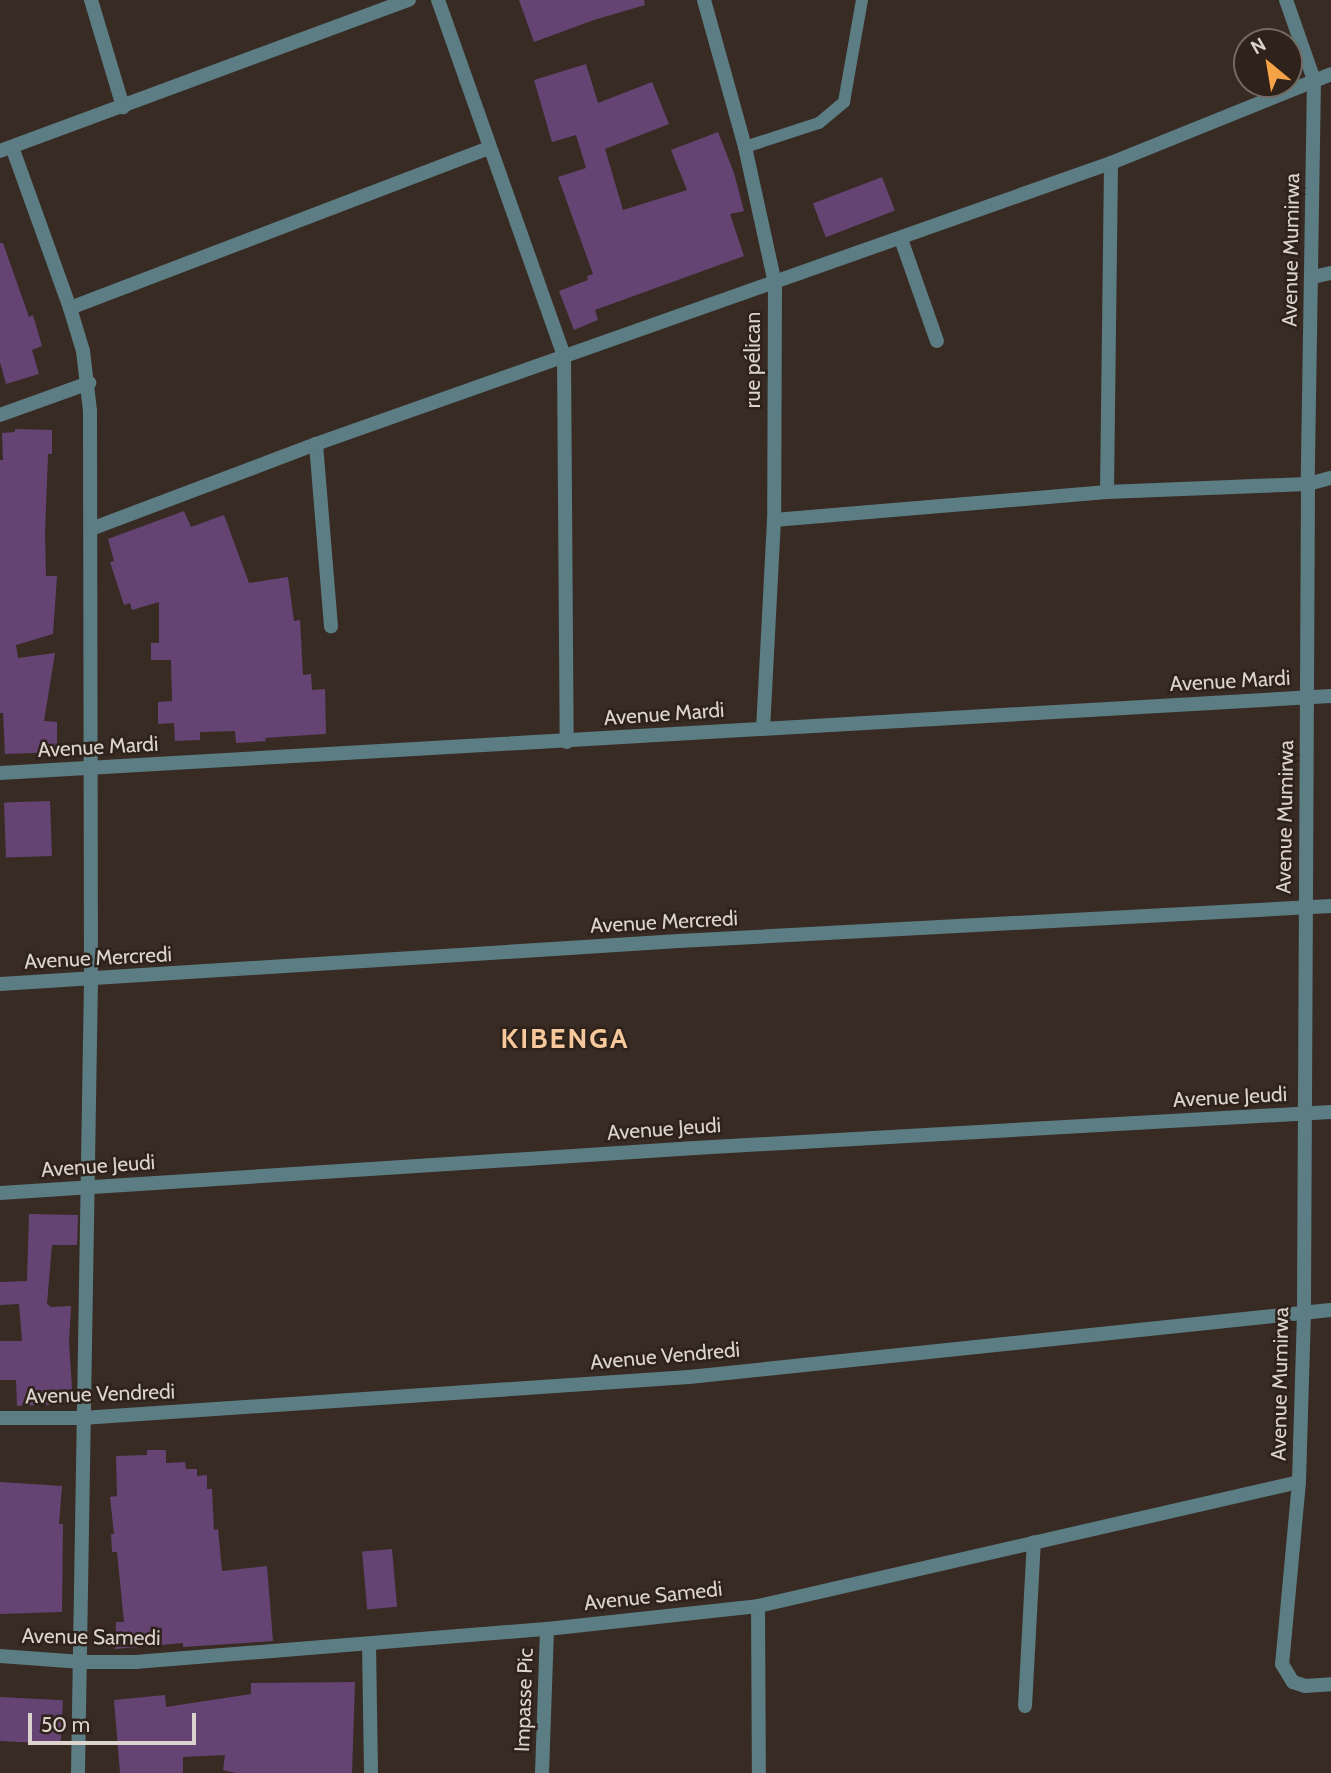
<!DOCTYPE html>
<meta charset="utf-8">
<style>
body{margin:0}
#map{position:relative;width:1331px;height:1773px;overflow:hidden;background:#382b24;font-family:Cabin,sans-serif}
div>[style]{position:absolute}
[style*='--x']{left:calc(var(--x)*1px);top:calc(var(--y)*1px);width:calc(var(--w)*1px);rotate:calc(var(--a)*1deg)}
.building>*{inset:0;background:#654473;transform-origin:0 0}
.lane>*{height:12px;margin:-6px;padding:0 6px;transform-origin:6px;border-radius:6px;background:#5c7d83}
.street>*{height:14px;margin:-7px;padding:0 7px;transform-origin:7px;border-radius:7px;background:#5c7d83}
span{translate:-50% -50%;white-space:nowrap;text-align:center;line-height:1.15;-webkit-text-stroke:5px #2e221b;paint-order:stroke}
.street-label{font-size:21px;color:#dbd3ce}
.district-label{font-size:28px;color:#f7c89b;font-weight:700;letter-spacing:2px}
.north{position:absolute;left:1233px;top:28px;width:70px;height:70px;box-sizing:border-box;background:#2e221b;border:2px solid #736963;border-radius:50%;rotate:330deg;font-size:19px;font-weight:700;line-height:28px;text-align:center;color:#dbd3ce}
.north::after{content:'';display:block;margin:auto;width:24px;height:32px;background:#f5a346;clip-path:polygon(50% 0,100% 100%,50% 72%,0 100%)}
.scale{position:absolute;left:28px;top:1713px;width:168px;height:32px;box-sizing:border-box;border:4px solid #dbd3ce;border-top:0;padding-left:9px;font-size:21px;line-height:24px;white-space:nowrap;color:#dbd3ce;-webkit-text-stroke:5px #2e221b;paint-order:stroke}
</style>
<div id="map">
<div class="building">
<div style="clip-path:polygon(519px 0,644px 0,645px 5px,594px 20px,534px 42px)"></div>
<div style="clip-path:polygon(586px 64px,598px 103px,652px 82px,669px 124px,605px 149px,623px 210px,687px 190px,671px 150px,718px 132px,734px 173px,744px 211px,730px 214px,744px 256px,595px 310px,598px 320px,574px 330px,559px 291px,588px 280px,587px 276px,593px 274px,558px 177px,586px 168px,576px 135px,552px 142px,534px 80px)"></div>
<div style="left:882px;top:177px;width:36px;height:74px;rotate:69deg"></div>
<div style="clip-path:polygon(0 243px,3px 243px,29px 317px,33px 315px,42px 346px,32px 350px,39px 374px,6px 384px,0 362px)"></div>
<div style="clip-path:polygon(15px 429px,52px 430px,52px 454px,48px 454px,45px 534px,46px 576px,57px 576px,53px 634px,16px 645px,18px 658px,55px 653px,44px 721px,57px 722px,57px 752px,5px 754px,3px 713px,0 713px,0 460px,3px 460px,2px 433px,15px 432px)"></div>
<div style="clip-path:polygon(184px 511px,191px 527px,224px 515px,249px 583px,288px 577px,294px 621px,300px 620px,303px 675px,311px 674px,312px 690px,325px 689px,326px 734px,278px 737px,265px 738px,266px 741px,236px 743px,235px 731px,200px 732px,200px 740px,175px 741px,174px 723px,158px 724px,158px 702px,172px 701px,171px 660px,151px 660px,151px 643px,159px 643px,159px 602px,132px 610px,130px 603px,124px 605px,110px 562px,114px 561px,108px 539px)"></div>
<div style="left:50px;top:801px;width:55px;height:46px;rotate:88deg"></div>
<div style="clip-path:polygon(29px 1214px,78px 1215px,77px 1245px,52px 1245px,47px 1304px,51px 1307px,71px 1306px,69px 1342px,73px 1404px,17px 1406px,16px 1380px,0 1380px,0 1341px,22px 1341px,19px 1304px,0 1305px,0 1282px,27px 1281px)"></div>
<div style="clip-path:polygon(147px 1450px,166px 1450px,166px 1463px,185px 1462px,186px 1469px,197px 1469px,197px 1476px,207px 1475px,207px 1489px,212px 1489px,214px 1530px,218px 1529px,222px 1571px,267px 1566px,273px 1641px,183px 1647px,183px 1643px,115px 1649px,116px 1622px,124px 1622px,117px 1552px,112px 1552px,111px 1534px,114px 1534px,110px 1497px,117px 1496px,116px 1456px,147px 1455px)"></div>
<div style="clip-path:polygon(0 1482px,62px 1486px,59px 1524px,63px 1524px,62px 1612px,0 1614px)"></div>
<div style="left:392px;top:1549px;width:58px;height:30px;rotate:85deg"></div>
<div style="clip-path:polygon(355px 1682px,352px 1773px,236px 1773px,223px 1770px,225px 1755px,183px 1757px,183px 1773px,120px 1773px,114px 1700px,165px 1695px,166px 1707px,251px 1694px,251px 1683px)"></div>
<div style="left:0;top:1697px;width:63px;height:44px;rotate:3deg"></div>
</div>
<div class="lane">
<div style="--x:745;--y:147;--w:78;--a:-18"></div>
<div style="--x:819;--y:123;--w:33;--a:-40"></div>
<div style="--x:844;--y:102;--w:104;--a:-80"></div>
</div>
<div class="street">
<div style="--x:91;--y:0;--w:112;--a:73.3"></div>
<div style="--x:438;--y:0;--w:377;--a:70.5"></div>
<div style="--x:564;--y:355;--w:387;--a:89.6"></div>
<div style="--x:704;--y:0;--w:153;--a:74.4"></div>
<div style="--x:745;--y:147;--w:140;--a:77.6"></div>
<div style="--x:775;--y:284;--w:236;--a:90.2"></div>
<div style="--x:774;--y:520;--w:209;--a:93"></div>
<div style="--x:1286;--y:0;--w:85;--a:70.7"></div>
<div style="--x:1314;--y:80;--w:404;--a:90.9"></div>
<div style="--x:1308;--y:484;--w:828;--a:90.28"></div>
<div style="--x:1304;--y:1312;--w:170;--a:91.7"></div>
<div style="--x:1299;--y:1482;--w:183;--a:95.3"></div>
<div style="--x:1282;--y:1664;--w:21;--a:59"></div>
<div style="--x:1293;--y:1682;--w:13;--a:18"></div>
<div style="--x:1305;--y:1686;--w:26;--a:-4"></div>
<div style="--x:12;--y:147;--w:171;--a:70.2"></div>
<div style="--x:70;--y:308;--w:45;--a:73.2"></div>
<div style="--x:83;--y:351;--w:60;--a:83.3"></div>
<div style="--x:90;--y:411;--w:569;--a:89.9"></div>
<div style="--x:91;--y:980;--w:793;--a:90.94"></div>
<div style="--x:0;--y:151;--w:436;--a:-20.3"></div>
<div style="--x:901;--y:239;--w:108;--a:70.6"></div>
<div style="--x:1313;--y:277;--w:18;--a:-13"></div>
<div style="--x:70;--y:308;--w:449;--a:-20.9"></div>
<div style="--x:0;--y:415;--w:95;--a:-19.8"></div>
<div style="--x:316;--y:444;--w:183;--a:85.3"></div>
<div style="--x:1107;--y:492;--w:329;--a:-89.3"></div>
<div style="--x:774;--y:520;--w:334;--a:-4.8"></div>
<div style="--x:1107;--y:492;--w:201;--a:-2.3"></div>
<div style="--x:1308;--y:484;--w:24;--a:-15"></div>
<div style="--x:91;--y:529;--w:241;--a:-20.7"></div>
<div style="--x:316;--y:444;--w:843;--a:-19.47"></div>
<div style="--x:1111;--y:163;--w:237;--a:-22"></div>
<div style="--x:0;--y:773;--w:1333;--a:-3.31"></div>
<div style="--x:0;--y:984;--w:680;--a:-3.62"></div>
<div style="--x:679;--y:941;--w:653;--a:-3.07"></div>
<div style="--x:0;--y:1193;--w:696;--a:-3.7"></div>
<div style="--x:695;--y:1148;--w:637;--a:-3.24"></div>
<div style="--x:0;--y:1418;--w:82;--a:0"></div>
<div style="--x:82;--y:1418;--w:608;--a:-3.86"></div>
<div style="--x:689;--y:1377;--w:645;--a:-5.96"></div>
<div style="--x:758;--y:1606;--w:167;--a:89.7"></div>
<div style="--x:369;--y:1644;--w:129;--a:89.1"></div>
<div style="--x:0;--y:1656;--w:82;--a:4.2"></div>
<div style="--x:82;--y:1662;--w:53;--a:0"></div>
<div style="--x:135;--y:1662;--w:413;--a:-4.6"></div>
<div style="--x:547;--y:1629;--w:212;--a:-6.2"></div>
<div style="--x:758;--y:1606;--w:555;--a:-12.91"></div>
<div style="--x:1025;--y:1706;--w:164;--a:-86.9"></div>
<div style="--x:542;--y:1773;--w:144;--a:-88"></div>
</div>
<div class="street-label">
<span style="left:1291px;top:250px;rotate:-89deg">Avenue Mumirwa</span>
<span style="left:753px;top:360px;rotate:-90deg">rue pélican</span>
<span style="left:1230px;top:681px;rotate:-3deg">Avenue Mardi</span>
<span style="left:664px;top:714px;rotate:-4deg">Avenue Mardi</span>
<span style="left:98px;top:747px;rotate:-3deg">Avenue Mardi</span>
<span style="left:1285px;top:817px;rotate:-89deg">Avenue Mumirwa</span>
<span style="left:664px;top:922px;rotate:-3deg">Avenue Mercredi</span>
<span style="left:98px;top:958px;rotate:-3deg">Avenue Mercredi</span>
<span style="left:1230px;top:1097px;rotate:-3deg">Avenue Jeudi</span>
<span style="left:664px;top:1129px;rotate:-4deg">Avenue Jeudi</span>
<span style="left:98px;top:1166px;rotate:-4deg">Avenue Jeudi</span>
<span style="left:665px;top:1356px;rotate:-5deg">Avenue Vendredi</span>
<span style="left:1280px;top:1384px;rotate:-89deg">Avenue Mumirwa</span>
<span style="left:100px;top:1394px;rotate:-2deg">Avenue Vendredi</span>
<span style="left:653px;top:1596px;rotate:-6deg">Avenue Samedi</span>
<span style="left:91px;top:1637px;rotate:1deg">Avenue Samedi</span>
<span style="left:524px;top:1700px;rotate:-88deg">Impasse Pic</span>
</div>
<div class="district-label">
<span style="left:565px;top:1038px">KIBENGA</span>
</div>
<div class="north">N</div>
<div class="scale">50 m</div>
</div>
